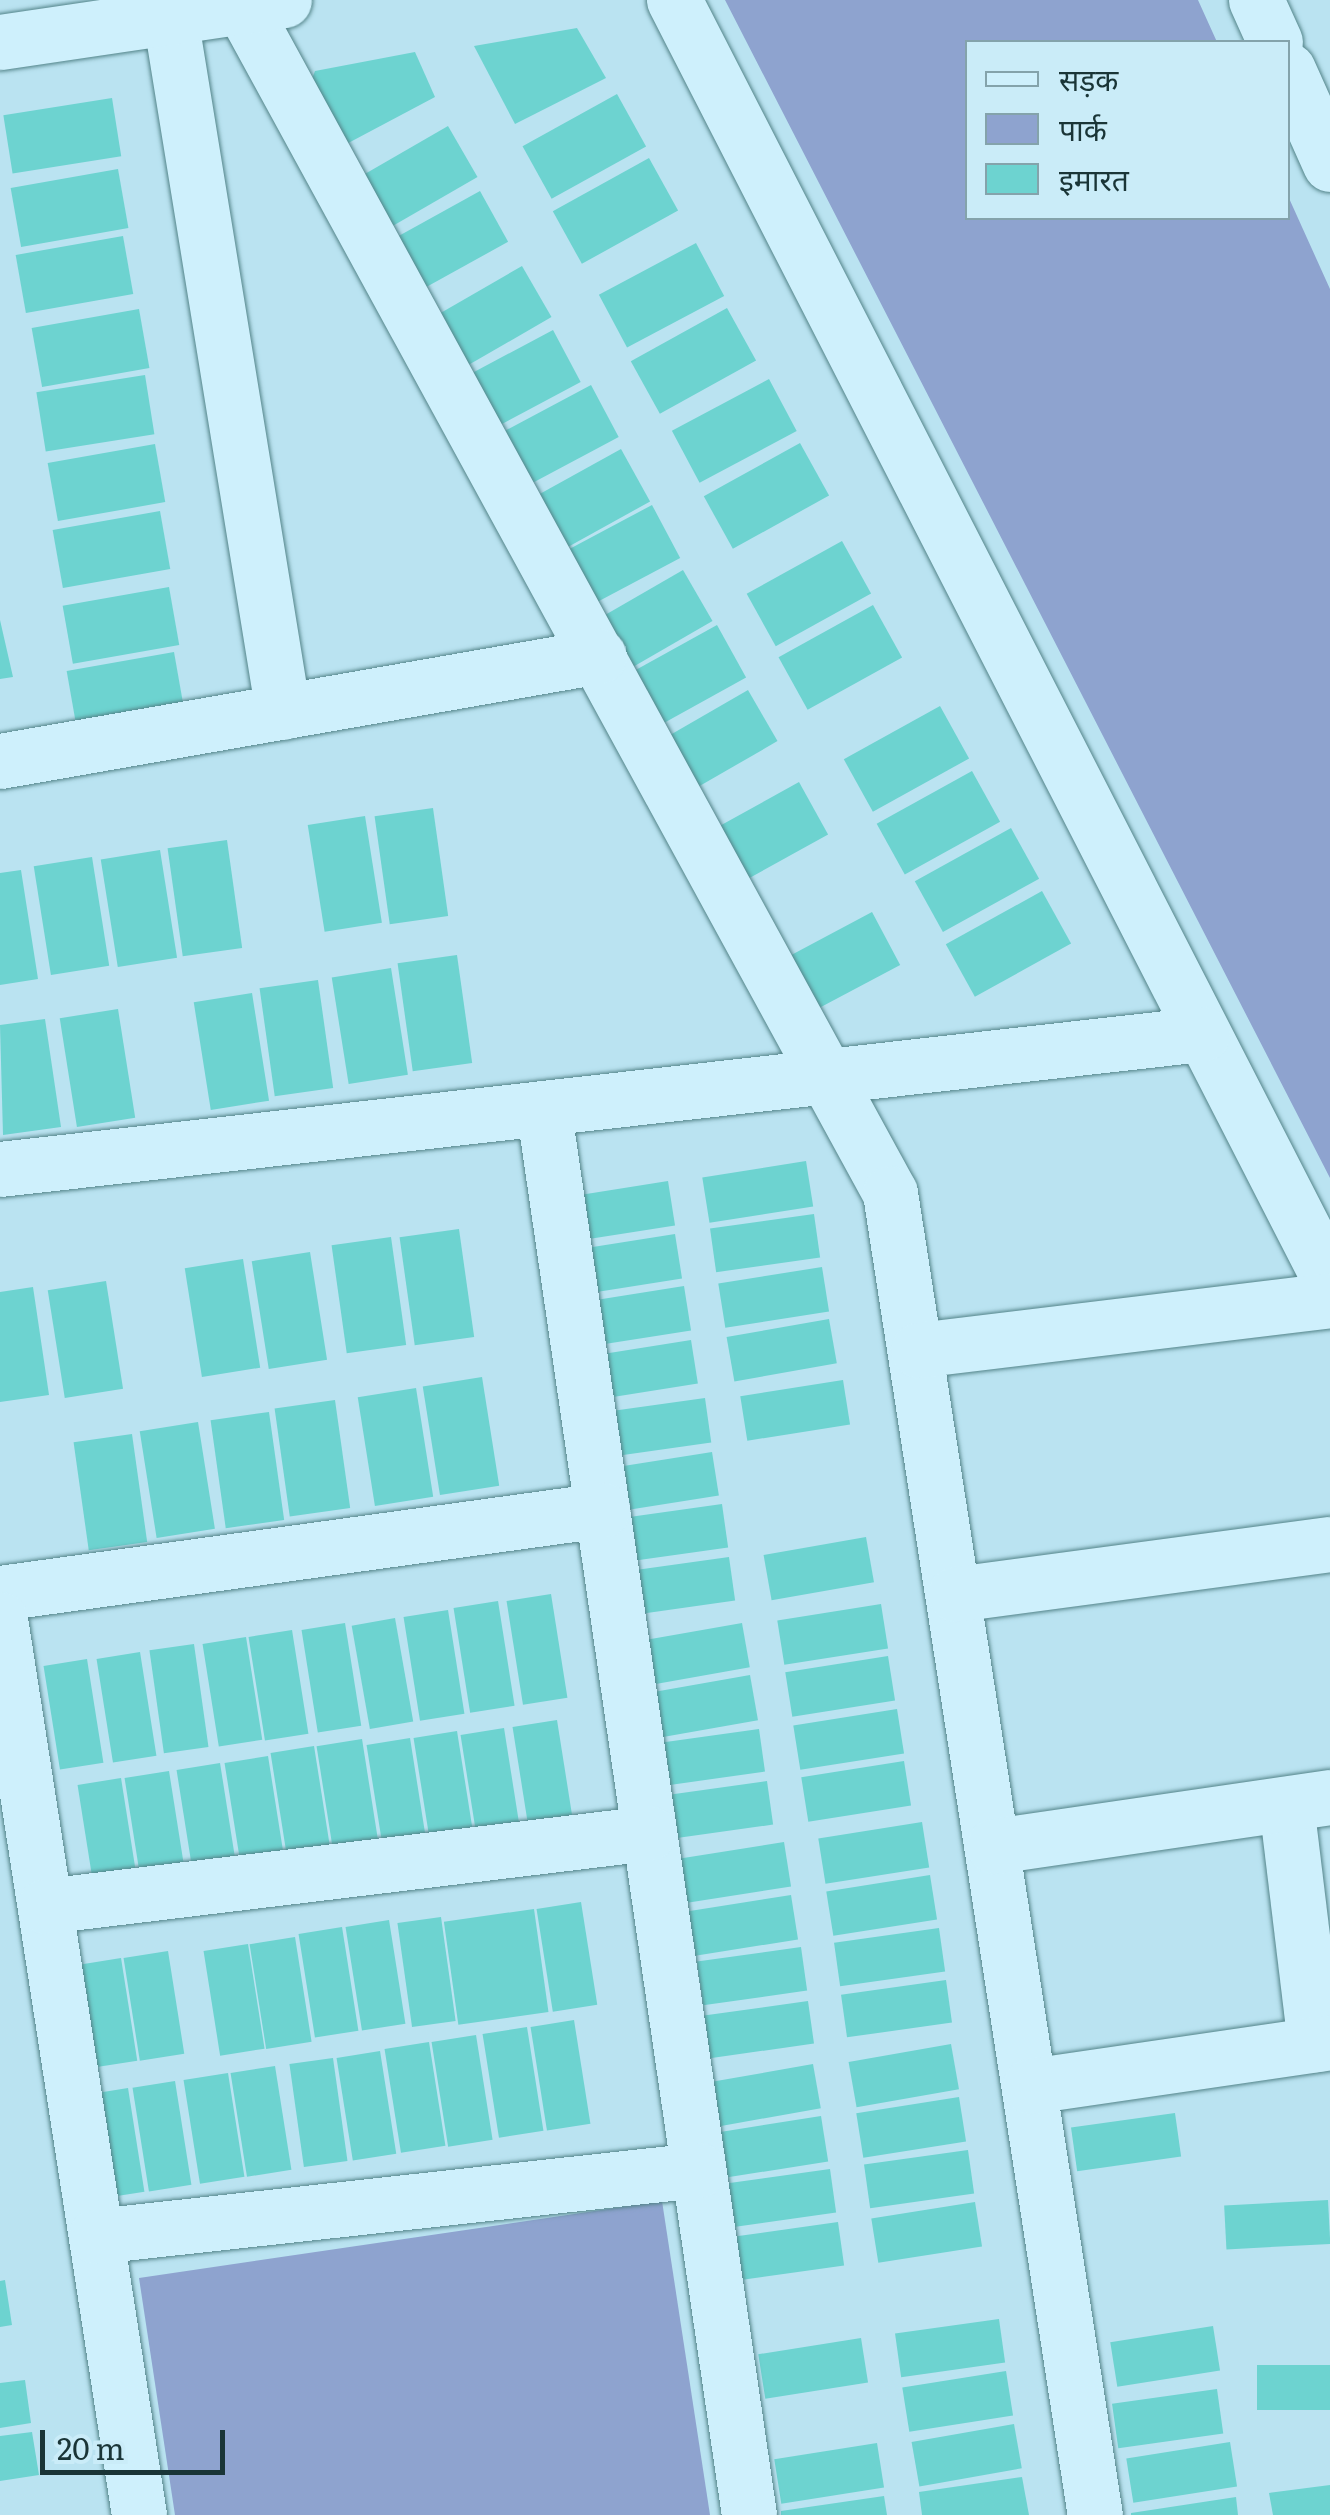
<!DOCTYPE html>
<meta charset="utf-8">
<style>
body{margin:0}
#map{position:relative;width:1330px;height:2515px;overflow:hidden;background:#bae3f1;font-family:Literata,"Noto Sans Devanagari",serif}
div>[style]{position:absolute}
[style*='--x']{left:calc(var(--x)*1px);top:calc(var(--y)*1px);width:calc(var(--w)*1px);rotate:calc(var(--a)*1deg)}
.green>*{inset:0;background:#8ea3cf}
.building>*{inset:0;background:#6dd3d0;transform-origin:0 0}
.roads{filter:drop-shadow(0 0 2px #538489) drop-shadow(0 0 2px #538489)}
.minor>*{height:55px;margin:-27.5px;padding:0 27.5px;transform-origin:27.5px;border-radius:27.5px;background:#cef0fc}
span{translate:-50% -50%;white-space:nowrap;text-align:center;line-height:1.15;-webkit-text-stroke:9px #caecf8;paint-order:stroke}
.legend{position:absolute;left:965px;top:40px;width:325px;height:180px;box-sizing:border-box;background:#caecf8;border:2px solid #84a3ab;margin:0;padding:12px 18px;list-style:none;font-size:30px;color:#1a3537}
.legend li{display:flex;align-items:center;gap:20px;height:50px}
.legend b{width:50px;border:2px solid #84a3ab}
.scale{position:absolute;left:40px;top:2430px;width:185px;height:45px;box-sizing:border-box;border:5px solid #1a3537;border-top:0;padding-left:12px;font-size:30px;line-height:35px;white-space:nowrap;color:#1a3537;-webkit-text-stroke:8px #caecf8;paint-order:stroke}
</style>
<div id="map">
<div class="green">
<div style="clip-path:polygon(725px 0,1198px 0,1217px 42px,968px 42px,968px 218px,1288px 218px,1288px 196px,1330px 289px,1330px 1178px)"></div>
<div style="clip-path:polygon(662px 2201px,710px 2515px,175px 2515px,139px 2278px)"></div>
</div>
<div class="building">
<div style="clip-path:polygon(577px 28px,606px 78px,515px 124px,474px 46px)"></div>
<div style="clip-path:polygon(415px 52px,435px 97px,337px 149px,305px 98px,315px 71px)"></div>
<div style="left:617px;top:94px;width:60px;height:108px;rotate:61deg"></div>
<div style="left:112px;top:98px;width:59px;height:110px;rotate:81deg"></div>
<div style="left:448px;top:126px;width:59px;height:108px;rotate:60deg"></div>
<div style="left:649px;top:158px;width:60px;height:110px;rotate:61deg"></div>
<div style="left:118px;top:169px;width:60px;height:109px;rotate:80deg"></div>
<div style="left:480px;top:191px;width:58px;height:109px;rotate:61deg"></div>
<div style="left:123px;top:236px;width:59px;height:109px;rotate:80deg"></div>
<div style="left:696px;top:243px;width:60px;height:110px;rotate:62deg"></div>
<div style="left:522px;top:266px;width:59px;height:109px;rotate:60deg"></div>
<div style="left:727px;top:308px;width:60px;height:110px;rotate:61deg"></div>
<div style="left:139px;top:309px;width:60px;height:109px;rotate:80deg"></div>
<div style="left:553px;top:330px;width:59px;height:110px;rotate:62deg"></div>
<div style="left:145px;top:375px;width:60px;height:110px;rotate:81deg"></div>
<div style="left:769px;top:379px;width:59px;height:110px;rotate:62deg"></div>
<div style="left:591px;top:385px;width:59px;height:110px;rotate:62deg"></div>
<div style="left:800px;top:443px;width:60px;height:110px;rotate:61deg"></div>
<div style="left:155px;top:444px;width:59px;height:109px;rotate:80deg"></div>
<div style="left:621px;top:449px;width:60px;height:110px;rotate:61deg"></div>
<div style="left:652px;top:505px;width:60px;height:110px;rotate:62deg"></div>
<div style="left:160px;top:511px;width:59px;height:109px;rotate:80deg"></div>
<div style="left:842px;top:541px;width:60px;height:109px;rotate:61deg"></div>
<div style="left:683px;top:570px;width:59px;height:109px;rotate:60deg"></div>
<div style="left:169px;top:587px;width:59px;height:108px;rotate:80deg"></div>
<div style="left:873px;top:605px;width:60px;height:108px;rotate:61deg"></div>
<div style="clip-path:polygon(0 620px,13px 677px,0 679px)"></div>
<div style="left:717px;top:625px;width:60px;height:110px;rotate:61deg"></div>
<div style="left:174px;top:652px;width:60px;height:109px;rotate:80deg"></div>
<div style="left:748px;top:690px;width:59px;height:110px;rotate:60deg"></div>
<div style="left:940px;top:706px;width:60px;height:110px;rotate:61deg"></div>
<div style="left:972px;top:771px;width:58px;height:109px;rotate:61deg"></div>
<div style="left:799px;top:782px;width:60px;height:110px;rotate:61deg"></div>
<div style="left:433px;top:808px;width:109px;height:59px;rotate:82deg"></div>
<div style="left:365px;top:816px;width:108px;height:58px;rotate:81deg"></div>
<div style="left:1011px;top:828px;width:58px;height:110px;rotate:61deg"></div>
<div style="left:227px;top:840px;width:109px;height:60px;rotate:82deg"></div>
<div style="left:160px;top:850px;width:109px;height:60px;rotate:81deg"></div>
<div style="left:92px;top:857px;width:110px;height:59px;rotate:81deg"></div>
<div style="clip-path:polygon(21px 870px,38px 979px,0 985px,0 873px)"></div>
<div style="left:1042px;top:891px;width:60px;height:110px;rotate:61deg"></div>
<div style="left:872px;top:912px;width:60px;height:110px;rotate:62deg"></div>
<div style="left:457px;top:955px;width:109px;height:60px;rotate:82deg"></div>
<div style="left:391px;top:968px;width:108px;height:60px;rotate:81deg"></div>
<div style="left:318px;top:980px;width:109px;height:59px;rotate:82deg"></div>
<div style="left:252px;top:993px;width:109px;height:59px;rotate:81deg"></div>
<div style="left:118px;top:1009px;width:110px;height:59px;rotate:81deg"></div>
<div style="clip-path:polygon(45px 1019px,61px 1127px,3px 1135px,0 1025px)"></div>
<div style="left:806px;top:1161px;width:46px;height:105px;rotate:81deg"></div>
<div style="left:668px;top:1181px;width:45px;height:105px;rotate:81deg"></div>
<div style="left:814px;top:1214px;width:44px;height:105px;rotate:82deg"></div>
<div style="left:459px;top:1229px;width:109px;height:60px;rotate:82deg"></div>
<div style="left:675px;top:1234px;width:45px;height:104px;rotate:81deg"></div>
<div style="left:391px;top:1237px;width:109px;height:60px;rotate:82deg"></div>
<div style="left:310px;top:1252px;width:109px;height:59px;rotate:81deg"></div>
<div style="left:243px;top:1259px;width:110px;height:59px;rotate:81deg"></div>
<div style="left:822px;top:1267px;width:45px;height:105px;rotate:81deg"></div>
<div style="left:106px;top:1281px;width:109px;height:59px;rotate:81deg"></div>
<div style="left:684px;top:1286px;width:45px;height:105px;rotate:81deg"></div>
<div style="clip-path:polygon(33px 1287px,49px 1395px,0 1402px,0 1292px)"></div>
<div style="left:829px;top:1319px;width:45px;height:104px;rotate:80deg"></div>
<div style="left:691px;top:1340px;width:44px;height:105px;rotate:81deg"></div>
<div style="left:482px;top:1377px;width:110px;height:60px;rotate:81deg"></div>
<div style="left:843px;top:1380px;width:45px;height:104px;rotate:81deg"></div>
<div style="left:416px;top:1388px;width:110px;height:59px;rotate:81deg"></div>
<div style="left:705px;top:1398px;width:45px;height:105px;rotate:82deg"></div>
<div style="left:335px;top:1400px;width:109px;height:61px;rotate:82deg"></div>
<div style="left:269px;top:1412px;width:109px;height:59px;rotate:82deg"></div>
<div style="left:198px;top:1422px;width:108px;height:59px;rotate:81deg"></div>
<div style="left:132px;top:1434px;width:109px;height:59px;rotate:82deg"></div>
<div style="left:712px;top:1452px;width:44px;height:104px;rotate:81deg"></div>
<div style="left:722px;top:1504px;width:44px;height:106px;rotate:82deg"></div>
<div style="left:866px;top:1537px;width:46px;height:104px;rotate:80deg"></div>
<div style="left:729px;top:1557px;width:44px;height:105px;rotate:82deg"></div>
<div style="left:551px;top:1594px;width:105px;height:45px;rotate:81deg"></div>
<div style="left:498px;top:1601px;width:106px;height:45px;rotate:81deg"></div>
<div style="left:881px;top:1604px;width:45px;height:105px;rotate:81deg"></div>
<div style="left:448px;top:1610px;width:105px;height:45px;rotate:81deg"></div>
<div style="left:395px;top:1618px;width:105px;height:44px;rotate:80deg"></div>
<div style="left:345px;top:1623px;width:104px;height:44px;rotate:81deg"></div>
<div style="left:742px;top:1623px;width:45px;height:104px;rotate:80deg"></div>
<div style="left:292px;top:1630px;width:105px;height:44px;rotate:81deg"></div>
<div style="left:246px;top:1637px;width:104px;height:44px;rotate:81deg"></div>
<div style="left:194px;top:1644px;width:104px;height:45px;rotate:82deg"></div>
<div style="left:140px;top:1652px;width:105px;height:44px;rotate:81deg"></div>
<div style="left:888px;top:1656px;width:45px;height:104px;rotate:81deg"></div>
<div style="left:87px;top:1659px;width:105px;height:44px;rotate:81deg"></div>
<div style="left:750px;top:1675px;width:46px;height:105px;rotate:80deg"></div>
<div style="left:897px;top:1709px;width:45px;height:105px;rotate:81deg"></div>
<div style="left:557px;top:1720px;width:105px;height:45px;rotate:81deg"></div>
<div style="left:504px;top:1728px;width:104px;height:44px;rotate:81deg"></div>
<div style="left:759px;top:1729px;width:43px;height:105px;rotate:82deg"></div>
<div style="left:457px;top:1731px;width:104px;height:44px;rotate:81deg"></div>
<div style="left:410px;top:1738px;width:104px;height:44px;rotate:81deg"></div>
<div style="left:362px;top:1739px;width:105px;height:46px;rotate:81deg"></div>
<div style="left:314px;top:1746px;width:105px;height:44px;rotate:81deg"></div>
<div style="left:268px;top:1756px;width:104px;height:44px;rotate:81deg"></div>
<div style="left:904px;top:1761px;width:45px;height:104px;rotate:81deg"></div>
<div style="left:220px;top:1763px;width:104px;height:44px;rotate:81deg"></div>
<div style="left:169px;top:1771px;width:106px;height:45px;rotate:81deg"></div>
<div style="left:121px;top:1778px;width:106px;height:44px;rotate:81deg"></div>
<div style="left:767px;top:1781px;width:44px;height:106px;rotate:82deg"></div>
<div style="left:922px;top:1822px;width:46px;height:105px;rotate:81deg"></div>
<div style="left:784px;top:1842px;width:45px;height:105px;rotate:81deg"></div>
<div style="left:930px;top:1875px;width:45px;height:105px;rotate:81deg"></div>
<div style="left:791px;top:1895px;width:45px;height:104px;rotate:81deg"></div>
<div style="left:581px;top:1902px;width:104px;height:45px;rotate:81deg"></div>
<div style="left:534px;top:1909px;width:104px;height:91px;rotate:82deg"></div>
<div style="left:441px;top:1917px;width:105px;height:44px;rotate:82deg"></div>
<div style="left:389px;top:1920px;width:105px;height:44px;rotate:81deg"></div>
<div style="left:342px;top:1927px;width:105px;height:44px;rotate:81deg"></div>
<div style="left:939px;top:1928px;width:44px;height:106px;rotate:82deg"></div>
<div style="left:295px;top:1937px;width:106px;height:46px;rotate:81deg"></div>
<div style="left:248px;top:1944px;width:106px;height:45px;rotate:81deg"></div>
<div style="left:801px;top:1947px;width:44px;height:105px;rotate:82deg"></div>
<div style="left:168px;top:1951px;width:104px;height:45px;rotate:81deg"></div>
<div style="left:121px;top:1958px;width:104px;height:44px;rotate:81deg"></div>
<div style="left:946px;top:1980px;width:43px;height:106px;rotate:82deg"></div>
<div style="left:808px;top:2001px;width:43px;height:105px;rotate:82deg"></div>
<div style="left:574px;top:2020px;width:105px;height:44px;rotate:81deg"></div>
<div style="left:527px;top:2027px;width:105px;height:45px;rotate:81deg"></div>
<div style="left:476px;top:2035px;width:106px;height:45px;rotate:81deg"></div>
<div style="left:429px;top:2042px;width:105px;height:45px;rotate:81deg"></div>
<div style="left:951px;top:2044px;width:46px;height:104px;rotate:80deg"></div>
<div style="left:380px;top:2051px;width:104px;height:44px;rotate:81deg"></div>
<div style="left:333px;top:2058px;width:104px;height:44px;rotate:82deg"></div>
<div style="left:813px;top:2064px;width:45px;height:104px;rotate:80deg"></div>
<div style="left:275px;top:2066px;width:105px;height:45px;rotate:81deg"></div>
<div style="left:228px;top:2073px;width:105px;height:45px;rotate:81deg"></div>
<div style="left:175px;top:2081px;width:105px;height:43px;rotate:81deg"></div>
<div style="left:128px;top:2088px;width:105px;height:44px;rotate:81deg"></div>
<div style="left:959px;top:2097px;width:45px;height:104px;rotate:81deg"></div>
<div style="left:1175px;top:2113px;width:44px;height:105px;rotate:82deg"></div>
<div style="left:821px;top:2116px;width:46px;height:105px;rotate:81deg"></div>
<div style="left:968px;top:2150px;width:44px;height:105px;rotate:82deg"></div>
<div style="left:830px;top:2169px;width:44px;height:105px;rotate:82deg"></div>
<div style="left:1328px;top:2200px;width:44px;height:104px;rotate:87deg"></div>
<div style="left:975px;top:2202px;width:45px;height:105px;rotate:81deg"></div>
<div style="left:838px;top:2222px;width:44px;height:106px;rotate:82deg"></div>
<div style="clip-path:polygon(5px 2280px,12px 2325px,0 2327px,0 2281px)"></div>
<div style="left:999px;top:2319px;width:44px;height:105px;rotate:82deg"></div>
<div style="left:1213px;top:2326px;width:45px;height:104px;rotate:81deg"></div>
<div style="left:861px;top:2338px;width:45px;height:104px;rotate:81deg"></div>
<div style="left:1330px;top:2365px;width:45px;height:73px;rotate:90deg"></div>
<div style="left:1006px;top:2371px;width:45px;height:105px;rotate:81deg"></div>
<div style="clip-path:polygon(25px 2380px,31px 2423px,0 2428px,0 2383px)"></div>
<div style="left:1217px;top:2389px;width:45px;height:106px;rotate:82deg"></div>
<div style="left:1014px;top:2424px;width:45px;height:104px;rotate:80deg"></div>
<div style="clip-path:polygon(32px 2432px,39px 2475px,0 2481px,0 2436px)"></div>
<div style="left:1230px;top:2442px;width:45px;height:105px;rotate:81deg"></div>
<div style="left:877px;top:2443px;width:45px;height:104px;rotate:81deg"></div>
<div style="clip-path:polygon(1022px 2477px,1029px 2515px,922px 2515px,919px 2492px)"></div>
<div style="clip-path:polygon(1330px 2485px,1330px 2515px,1273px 2515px,1269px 2493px)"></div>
<div style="clip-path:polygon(884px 2496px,887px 2515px,781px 2515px,781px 2511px)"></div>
<div style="clip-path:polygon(1236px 2497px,1238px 2515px,1131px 2515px,1131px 2513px)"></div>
</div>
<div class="roads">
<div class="minor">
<div style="--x:674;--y:0;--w:1439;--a:62.88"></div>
<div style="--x:1256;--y:0;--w:46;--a:65.7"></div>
<div style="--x:242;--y:6;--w:1352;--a:61.37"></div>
<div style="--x:890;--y:1193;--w:1338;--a:81.19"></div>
<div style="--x:170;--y:17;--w:704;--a:80.77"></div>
<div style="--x:0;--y:42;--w:287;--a:-8.4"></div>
<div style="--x:1288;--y:70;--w:103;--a:65.9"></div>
<div style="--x:0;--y:761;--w:608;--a:-9.94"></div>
<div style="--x:544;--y:1113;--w:1417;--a:81.68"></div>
<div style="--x:0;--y:1169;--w:1210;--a:-6.41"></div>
<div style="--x:918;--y:1350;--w:415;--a:-6.9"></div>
<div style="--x:0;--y:1593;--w:608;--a:-7.85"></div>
<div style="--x:955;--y:1594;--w:378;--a:-7.6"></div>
<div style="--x:0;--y:1619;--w:907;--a:81.18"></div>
<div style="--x:1286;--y:1804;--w:242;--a:83.1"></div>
<div style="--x:994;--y:1846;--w:340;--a:-8.3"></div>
<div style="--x:45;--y:1906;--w:608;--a:-6.89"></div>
<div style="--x:1030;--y:2086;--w:303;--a:-8.3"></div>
<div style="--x:96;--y:2236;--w:606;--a:-6.26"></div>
</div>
</div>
<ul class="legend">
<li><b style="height:12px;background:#cef0fc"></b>सड़क</li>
<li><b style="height:28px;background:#8ea3cf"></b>पार्क</li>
<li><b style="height:28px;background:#6dd3d0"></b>इमारत</li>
</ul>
<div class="scale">20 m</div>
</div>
